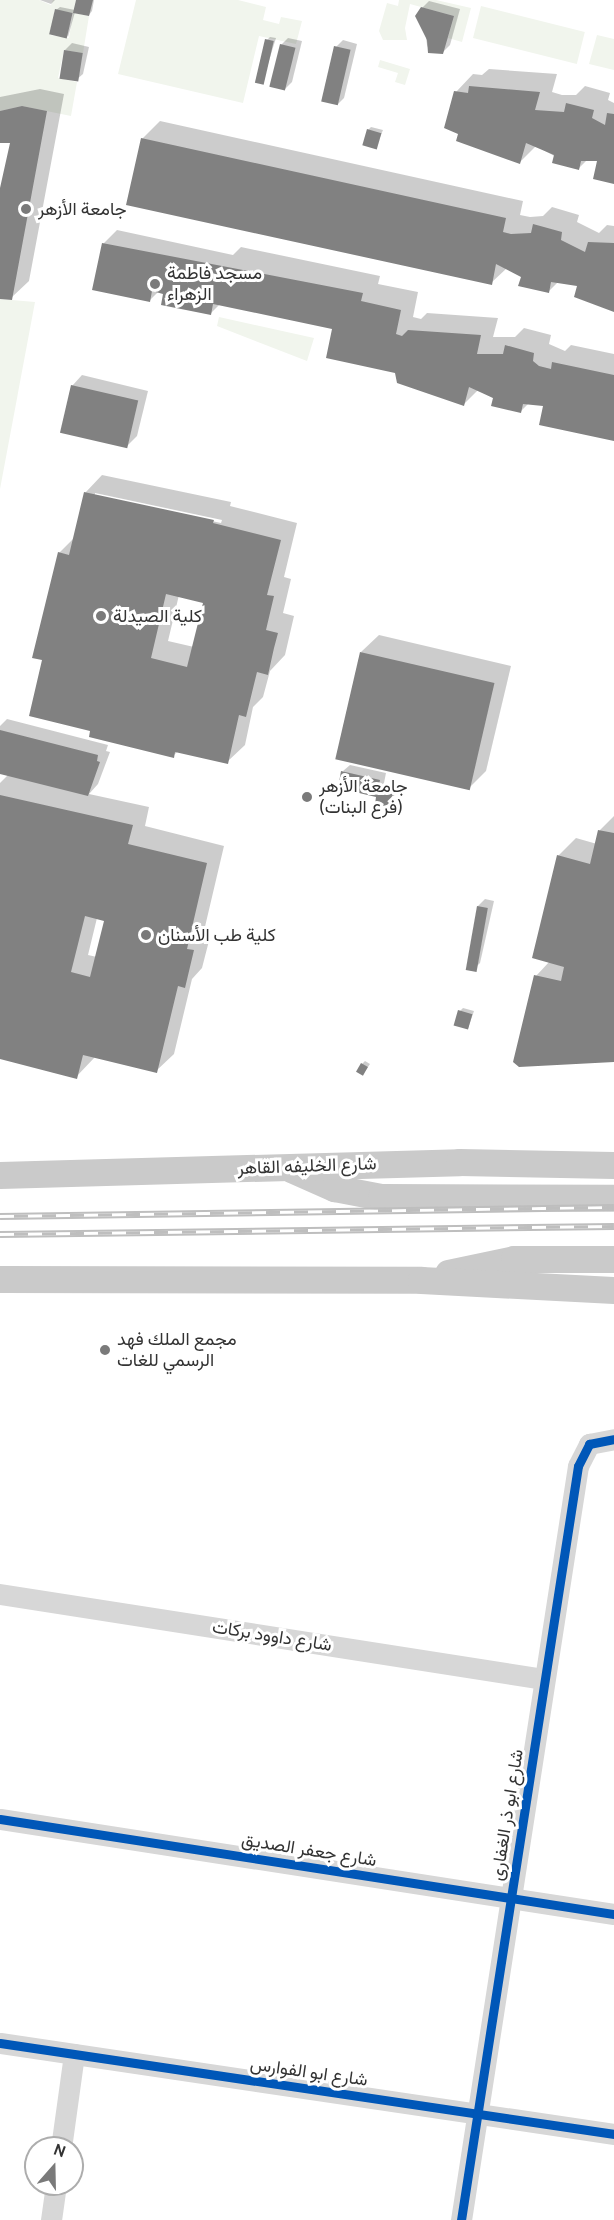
<!DOCTYPE html>
<meta charset="utf-8">
<style>
body{margin:0}
#map{position:relative;width:614px;height:2220px;overflow:hidden;background:#fff;font-family:Cabin,Vazirmatn,sans-serif}
div>[style]{position:absolute}
[style*='--x']{left:calc(var(--x)*1px);top:calc(var(--y)*1px);width:calc(var(--w)*1px);rotate:calc(var(--a)*1deg)}
.green>*{inset:0;background:#f1f5ed;transform-origin:0 0}
.shadow>*{inset:0;background:#0003}
.building>*{inset:0;background:#818181;transform-origin:0 0}
.minor>*{height:21px;margin:-10.5px;padding:0 10.5px;transform-origin:10.5px;border-radius:10.5px;background:#d7d7d7}
.major>*{height:27px;margin:-13.5px;padding:0 13.5px;transform-origin:13.5px;border-radius:13.5px;background:#cacaca}
.rail>*{height:7px;margin-top:-3.5px;transform-origin:0;background:repeating-linear-gradient(90deg,#fff 0 14px,#bebebe 0 28px);box-sizing:border-box;border-block:2px solid #bebebe}
.cycleway>*{height:9px;margin:-4.5px;padding:0 4.5px;transform-origin:4.5px;border-radius:4.5px;background:#0057b8}
.dots>*{width:16px;height:16px;translate:-50% -50%;box-sizing:border-box;border:3px solid #fff;border-radius:50%}
span{translate:-50% -50%;white-space:nowrap;text-align:center;line-height:1.15;-webkit-text-stroke:6px #fff;paint-order:stroke}
.poi-label{font-size:18px;color:#333}
.left{translate:0 -50%;text-align:left}
.street-label{font-size:18px;color:#333}
.north{position:absolute;left:24px;top:2136px;width:60px;height:60px;box-sizing:border-box;background:#fff;border:2px solid #adadad;border-radius:50%;rotate:20deg;font-size:16px;font-weight:700;line-height:24px;text-align:center;color:#333}
.north::after{content:'';display:block;margin:auto;width:21px;height:27px;background:#7a7a7a;clip-path:polygon(50% 0,100% 100%,50% 72%,0 100%)}
</style>
<div id="map">
<div class="green">
<div style="clip-path:polygon(evenodd,0 0,39px 0,51px 5px,53px 0,76px 0,74px 13px,89px 16px,83px 53px,64px 50px,58px 78px,77px 82px,71px 116px,22px 106px,0 111px,0 0,55px 10px,73px 13px,69px 38px,50px 35px,55px 10px)"></div>
<div style="clip-path:polygon(136px 0,238px 0,266px 7px,263px 20px,279px 24px,281px 17px,302px 21px,296px 44px,259px 36px,243px 103px,118px 74px)"></div>
<div style="clip-path:polygon(399px 0,436px 0,471px 8px,462px 42px,448px 38px,454px 16px,410px 4px,405px 28px,407px 40px,383px 40px,379px 31px,387px 3px,398px 6px)"></div>
<div style="left:481px;top:6px;width:107px;height:33px;rotate:14deg"></div>
<div style="clip-path:polygon(597px 35px,614px 39px,614px 70px,589px 64px)"></div>
<div style="clip-path:polygon(380px 60px,410px 69px,405px 85px,395px 82px,398px 73px,378px 67px)"></div>
<div style="clip-path:polygon(0 299px,35px 302px,0 489px)"></div>
<div style="clip-path:polygon(219px 317px,314px 338px,307px 361px,217px 326px)"></div>
</div>
<div class="shadow">
<div style="clip-path:polygon(40px 0,55px 0,51px 4px)"></div>
<div style="clip-path:polygon(77px 0,94px 0,92px 11px,89px 15px,75px 12px,68px 37px,56px 10px,60px 7px,75px 10px)"></div>
<div style="clip-path:polygon(429px 1px,460px 9px,450px 45px,443px 52px,430px 52px,427px 45px,422px 8px)"></div>
<div style="clip-path:polygon(270px 37px,276px 38px,262px 83px,267px 40px)"></div>
<div style="clip-path:polygon(288px 38px,302px 41px,292px 82px,285px 89px,281px 45px)"></div>
<div style="clip-path:polygon(343px 40px,357px 44px,344px 98px,337px 105px,336px 47px)"></div>
<div style="clip-path:polygon(72px 43px,89px 47px,83px 74px,76px 80px,65px 50px)"></div>
<div style="clip-path:polygon(489px 69px,557px 74px,552px 92px,562px 95px,576px 95px,585px 86px,610px 93px,608px 100px,614px 103px,614px 182px,599px 159px,588px 159px,578px 169px,536px 146px,520px 162px,460px 133px,456px 92px,473px 74px,482px 75px)"></div>
<div style="clip-path:polygon(40px 89px,64px 94px,29px 281px,11px 298px,0 298px,0 196px,12px 141px,0 143px,0 97px)"></div>
<div style="clip-path:polygon(160px 121px,523px 201px,520px 215px,530px 217px,543px 216px,552px 207px,579px 215px,577px 222px,599px 233px,607px 225px,614px 226px,614px 310px,579px 285px,559px 281px,548px 292px,507px 268px,491px 283px,142px 139px)"></div>
<div style="clip-path:polygon(371px 127px,383px 130px,376px 147px,368px 130px)"></div>
<div style="clip-path:polygon(117px 230px,233px 255px,241px 247px,380px 276px,378px 284px,418px 292px,413px 317px,421px 319px,427px 313px,498px 318px,493px 337px,515px 337px,524px 328px,551px 335px,549px 344px,565px 351px,571px 345px,614px 354px,614px 439px,545px 405px,529px 403px,520px 412px,478px 390px,464px 404px,397px 372px,334px 328px,220px 304px,210px 314px,159px 291px,149px 301px,103px 244px)"></div>
<div style="clip-path:polygon(82px 375px,148px 391px,137px 436px,126px 447px,72px 386px)"></div>
<div style="clip-path:polygon(evenodd,102px 475px,231px 502px,230px 506px,297px 523px,284px 577px,291px 579px,283px 613px,294px 616px,285px 655px,270px 671px,263px 697px,253px 707px,245px 745px,227px 762px,178px 751px,173px 756px,92px 730px,44px 659px,59px 553px,74px 538px,85px 493px,102px 475px,95px 493px,222px 520px,221px 523px,95px 496px,95px 493px,102px 475px,179px 595px,204px 602px,194px 647px,168px 641px,179px 595px)"></div>
<div style="clip-path:polygon(379px 635px,511px 666px,486px 771px,469px 788px,361px 652px)"></div>
<div style="clip-path:polygon(evenodd,7px 719px,108px 745px,106px 751px,110px 752px,98px 784px,89px 794px,149px 807px,145px 826px,224px 846px,204px 931px,211px 933px,202px 968px,192px 979px,174px 1054px,156px 1071px,95px 1057px,76px 1077px,0 1058px,0 783px,8px 775px,0 773px,0 726px,7px 719px,97px 918px,106px 920px,97px 957px,88px 955px,97px 918px)"></div>
<div style="clip-path:polygon(350px 765px,386px 773px,383px 788px,395px 791px,393px 802px,389px 806px,343px 771px)"></div>
<div style="clip-path:polygon(614px 816px,614px 1061px,536px 976px,550px 961px,558px 856px,576px 838px,597px 844px,600px 830px)"></div>
<div style="clip-path:polygon(485px 899px,494px 901px,480px 963px,473px 970px,478px 906px)"></div>
<div style="clip-path:polygon(463px 1008px,474px 1011px,468px 1028px,460px 1011px)"></div>
<div style="clip-path:polygon(365px 1061px,370px 1064px,363px 1074px,362px 1064px)"></div>
</div>
<div class="building">
<div style="clip-path:polygon(76px 0,93px 0,89px 16px,73px 13px)"></div>
<div style="clip-path:polygon(421px 7px,454px 16px,443px 54px,428px 53px,427px 40px,415px 16px)"></div>
<div style="left:55px;top:9px;width:18px;height:26px;rotate:13deg"></div>
<div style="left:265px;top:39px;width:9px;height:45px;rotate:13deg"></div>
<div style="left:280px;top:44px;width:16px;height:44px;rotate:14deg"></div>
<div style="left:334px;top:46px;width:17px;height:57px;rotate:13deg"></div>
<div style="left:64px;top:50px;width:19px;height:29px;rotate:9deg"></div>
<div style="clip-path:polygon(469px 86px,540px 92px,535px 110px,564px 112px,566px 103px,594px 110px,592px 118px,605px 125px,607px 113px,614px 114px,614px 184px,593px 179px,597px 161px,581px 161px,579px 170px,552px 163px,554px 155px,526px 143px,520px 164px,456px 141px,458px 134px,444px 128px,454px 91px,468px 93px)"></div>
<div style="clip-path:polygon(22px 106px,47px 111px,12px 300px,0 299px,0 188px,10px 143px,0 143px,0 111px)"></div>
<div style="left:367px;top:129px;width:15px;height:17px;rotate:16deg"></div>
<div style="clip-path:polygon(141px 138px,506px 218px,503px 232px,511px 234px,531px 233px,533px 224px,562px 232px,561px 240px,585px 252px,588px 242px,614px 243px,614px 312px,574px 297px,577px 286px,551px 282px,549px 293px,518px 286px,521px 277px,496px 264px,492px 285px,126px 205px)"></div>
<div style="clip-path:polygon(102px 243px,363px 293px,361px 301px,401px 310px,396px 334px,402px 336px,408px 330px,481px 335px,477px 354px,503px 354px,505px 345px,534px 353px,533px 361px,539px 366px,551px 369px,552px 362px,614px 375px,614px 441px,539px 425px,543px 406px,523px 404px,521px 413px,491px 406px,493px 398px,469px 387px,464px 406px,397px 383px,395px 373px,326px 358px,332px 329px,213px 304px,211px 315px,161px 305px,163px 294px,152px 291px,150px 302px,92px 290px)"></div>
<div style="left:71px;top:385px;width:69px;height:49px;rotate:13deg"></div>
<div style="clip-path:polygon(evenodd,84px 492px,214px 520px,213px 523px,281px 540px,267px 595px,274px 596px,266px 630px,278px 633px,274px 648px,268px 675px,257px 672px,246px 717px,239px 715px,228px 764px,175px 752px,174px 758px,89px 737px,90px 731px,29px 716px,42px 660px,32px 658px,58px 552px,69px 555px,84px 492px,166px 594px,203px 603px,187px 667px,151px 658px,166px 594px)"></div>
<div style="left:360px;top:652px;width:138px;height:110px;rotate:13deg"></div>
<div style="clip-path:polygon(0 730px,98px 755px,97px 761px,100px 762px,88px 796px,0 774px)"></div>
<div style="clip-path:polygon(341px 771px,380px 780px,378px 791px,393px 794px,390px 807px,375px 804px,376px 797px,338px 788px)"></div>
<div style="clip-path:polygon(evenodd,0 795px,133px 825px,128px 844px,207px 863px,187px 949px,194px 950px,185px 988px,178px 986px,157px 1073px,83px 1055px,77px 1079px,0 1059px,0 795px,85px 916px,104px 921px,90px 977px,71px 972px,85px 916px)"></div>
<div style="clip-path:polygon(598px 830px,614px 833px,614px 1062px,519px 1067px,513px 1062px,534px 975px,561px 981px,564px 967px,532px 958px,557px 855px,590px 864px)"></div>
<div style="left:477px;top:906px;width:11px;height:65px;rotate:10deg"></div>
<div style="left:458px;top:1010px;width:15px;height:16px;rotate:16deg"></div>
<div style="left:361px;top:1063px;width:8px;height:10px;rotate:30deg"></div>
</div>
<div class="minor">
<div style="--x:0;--y:1594;--w:551;--a:8.88"></div>
<div style="--x:0;--y:1819;--w:621;--a:8.8"></div>
<div style="--x:0;--y:2043;--w:621;--a:8.43"></div>
<div style="--x:61;--y:2148;--w:95;--a:-82.1"></div>
<div style="--x:51;--y:2220;--w:36;--a:-82"></div>
<div style="--x:461;--y:2220;--w:763;--a:-81.18"></div>
<div style="--x:578;--y:1466;--w:25;--a:-63"></div>
<div style="--x:589;--y:1444;--w:25;--a:-11"></div>
</div>
<div class="major">
<div style="--x:293;--y:1170;--w:45;--a:23.7"></div>
<div style="--x:334;--y:1188;--w:48;--a:10.8"></div>
<div style="--x:381;--y:1197;--w:233;--a:0.2"></div>
<div style="--x:0;--y:1175;--w:459;--a:-1.6"></div>
<div style="--x:459;--y:1162;--w:155;--a:1.1"></div>
<div style="--x:448;--y:1273;--w:67;--a:-12"></div>
<div style="--x:514;--y:1259;--w:100;--a:0"></div>
<div style="--x:0;--y:1279;--w:421;--a:0.1"></div>
<div style="--x:421;--y:1280;--w:193;--a:3"></div>
</div>
<div class="rail">
<div style="--x:0;--y:1216;--w:614;--a:-0.84"></div>
<div style="--x:0;--y:1234;--w:614;--a:-0.75"></div>
</div>
<div class="cycleway">
<div style="--x:0;--y:1819;--w:621;--a:8.8"></div>
<div style="--x:0;--y:2043;--w:621;--a:8.43"></div>
<div style="--x:461;--y:2220;--w:763;--a:-81.18"></div>
<div style="--x:578;--y:1466;--w:25;--a:-63"></div>
<div style="--x:589;--y:1444;--w:25;--a:-11"></div>
</div>
<div class="dots">
<div style="left:26px;top:209px;background:#7a7a7a"></div>
<div style="left:155px;top:284px;background:#7a7a7a"></div>
<div style="left:101px;top:616px;background:#7a7a7a"></div>
<div style="left:307px;top:797px;background:#7a7a7a"></div>
<div style="left:146px;top:935px;background:#7a7a7a"></div>
<div style="left:105px;top:1350px;background:#7a7a7a"></div>
</div>
<div class="poi-label">
<span class="left" style="left:38px;top:209px">جامعة الأزهر</span>
<span class="left" style="left:167px;top:284px">مسجد فاطمة<br>الزهراء</span>
<span class="left" style="left:113px;top:616px">كلية الصيدلة</span>
<span class="left" style="left:319px;top:797px">جامعة الأزهر<br>(فرع البنات)</span>
<span class="left" style="left:158px;top:935px">كلية طب الأسنان</span>
<span class="left" style="left:117px;top:1350px">مجمع الملك فهد<br>الرسمي للغات</span>
</div>
<div class="street-label">
<span style="left:307px;top:1166px;rotate:-2deg">شارع الخليفه القاهر</span>
<span style="left:272px;top:1636px;rotate:9deg">شارع داوود بركات</span>
<span style="left:507px;top:1815px;rotate:-81deg">شارع ابو ذر الغفارى</span>
<span style="left:309px;top:1850px;rotate:9deg">شارع جعفر الصديق</span>
<span style="left:309px;top:2072px;rotate:8deg">شارع ابو الفوارس</span>
</div>
<div class="north">N</div>
</div>
